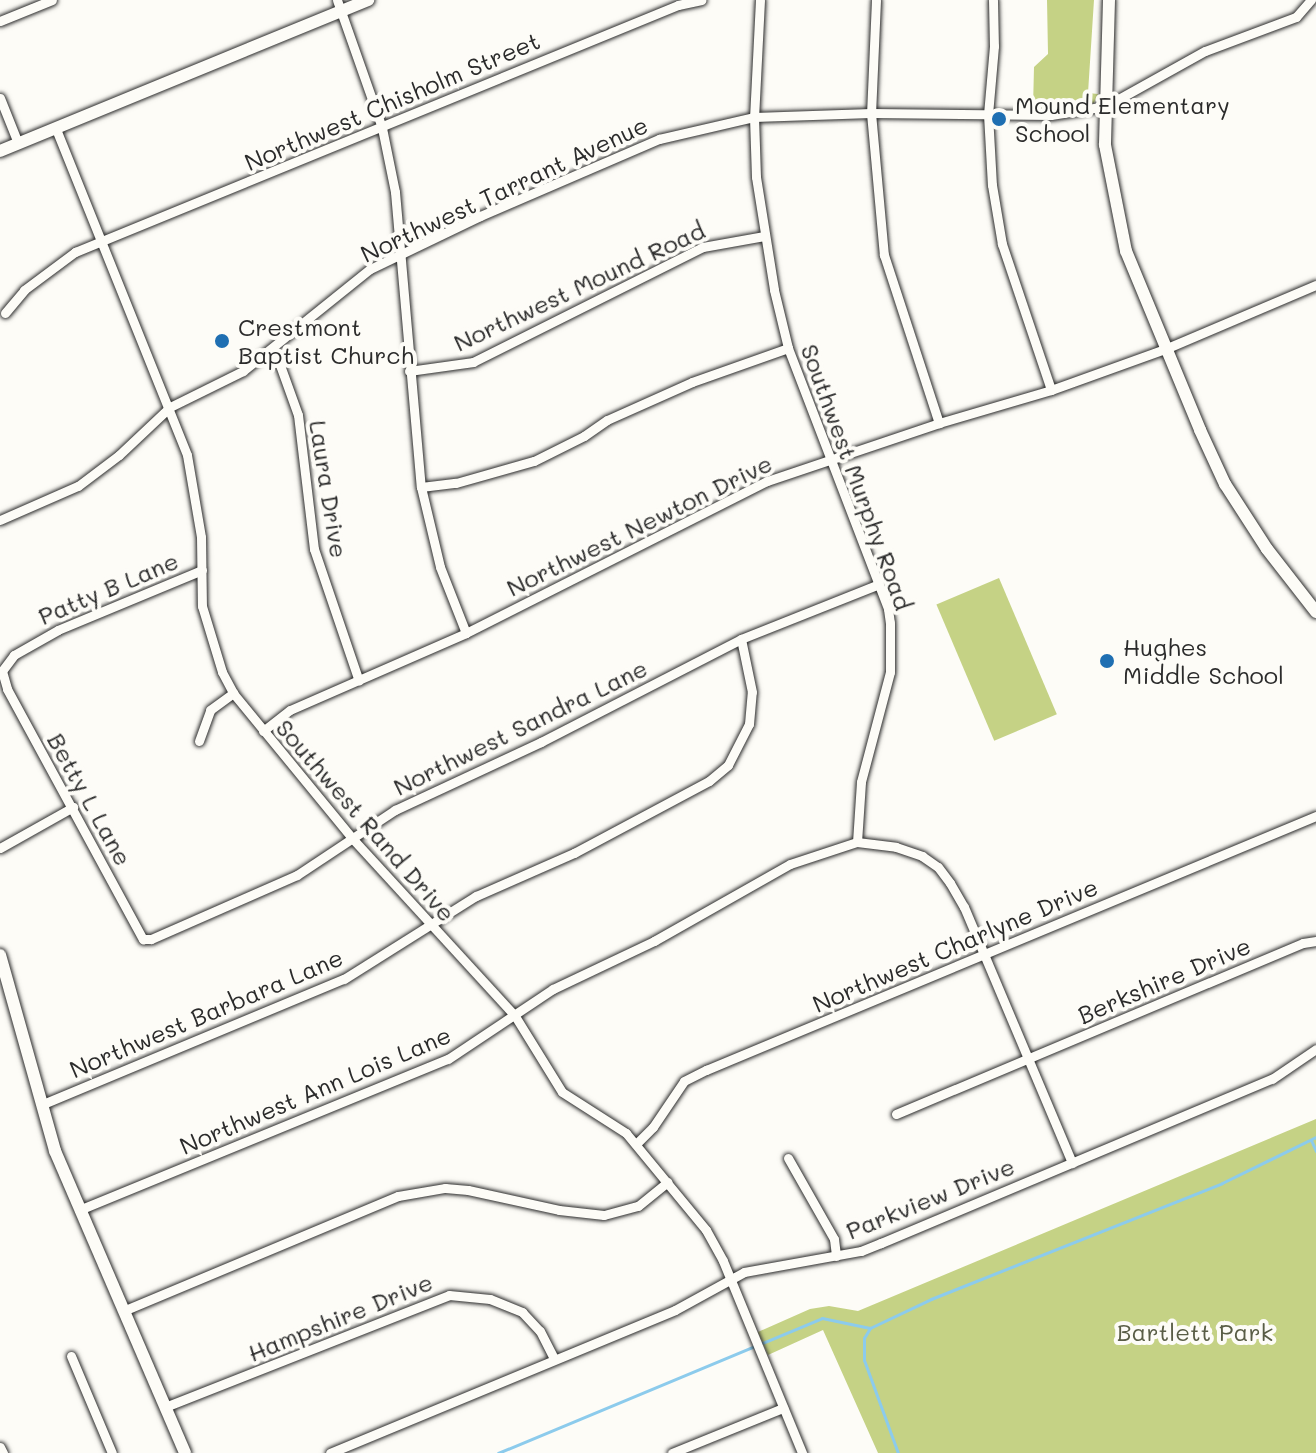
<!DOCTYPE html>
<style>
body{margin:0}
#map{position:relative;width:1316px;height:1453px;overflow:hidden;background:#fdfcf7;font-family:Mali,sans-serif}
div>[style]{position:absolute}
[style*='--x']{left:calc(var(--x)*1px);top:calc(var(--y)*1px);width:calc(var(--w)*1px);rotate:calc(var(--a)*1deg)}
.green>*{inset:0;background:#c5d285;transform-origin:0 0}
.stream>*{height:3px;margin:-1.5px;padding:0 1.5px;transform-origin:1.5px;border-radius:1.5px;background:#8ccbec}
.roads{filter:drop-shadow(0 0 2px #2b2b2b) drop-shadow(0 0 2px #2b2b2b)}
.street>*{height:9px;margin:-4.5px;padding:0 4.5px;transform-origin:4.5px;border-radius:4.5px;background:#fdfcf7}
.secondary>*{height:12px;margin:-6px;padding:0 6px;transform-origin:6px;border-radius:6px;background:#fdfcf7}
.dots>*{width:22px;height:22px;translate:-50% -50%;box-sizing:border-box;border:4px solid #fdfcf7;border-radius:50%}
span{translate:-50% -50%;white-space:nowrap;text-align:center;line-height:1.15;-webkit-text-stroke:8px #fdfcf7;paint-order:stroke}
.street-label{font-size:24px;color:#2b2b2b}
.poi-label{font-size:24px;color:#2b2b2b}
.left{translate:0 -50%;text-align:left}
.park-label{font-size:24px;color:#595d46}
</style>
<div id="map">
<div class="green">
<div style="clip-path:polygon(1047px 0,1094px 0,1088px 93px,1098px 94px,1094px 103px,1066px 109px,1033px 108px,1034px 67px,1048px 54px)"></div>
<div style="left:999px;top:578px;width:148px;height:68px;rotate:67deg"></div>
<div style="clip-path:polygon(1316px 1119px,1316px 1453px,878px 1453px,823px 1330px,768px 1355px,758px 1332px,810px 1309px,829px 1306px,858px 1311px)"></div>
</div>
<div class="stream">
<div style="--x:1311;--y:1140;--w:12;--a:66"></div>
<div style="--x:498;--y:1453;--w:351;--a:-22.6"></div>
<div style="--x:822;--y:1318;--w:49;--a:11.8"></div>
<div style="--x:898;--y:1453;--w:99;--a:-110.1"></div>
<div style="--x:864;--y:1360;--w:22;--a:-90"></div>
<div style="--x:864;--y:1338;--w:12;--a:-59"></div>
<div style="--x:870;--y:1328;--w:68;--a:-25.4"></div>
<div style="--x:931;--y:1299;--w:313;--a:-21.7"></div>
<div style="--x:1222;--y:1183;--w:105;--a:-26.1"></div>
</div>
<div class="roads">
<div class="street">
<div style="--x:337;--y:0;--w:136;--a:70.6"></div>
<div style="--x:382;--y:128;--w:65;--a:78.5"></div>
<div style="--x:395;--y:192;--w:296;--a:85"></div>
<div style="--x:421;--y:487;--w:82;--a:76.6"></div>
<div style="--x:440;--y:567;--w:71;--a:68.5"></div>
<div style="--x:760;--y:0;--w:117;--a:92.9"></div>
<div style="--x:754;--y:117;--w:60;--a:88.1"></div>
<div style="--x:756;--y:177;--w:114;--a:80.9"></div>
<div style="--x:774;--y:290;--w:60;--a:76.4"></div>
<div style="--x:788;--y:348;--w:280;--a:69"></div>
<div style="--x:888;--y:609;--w:14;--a:82"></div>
<div style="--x:890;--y:623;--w:49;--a:90"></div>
<div style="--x:890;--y:672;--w:114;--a:104.8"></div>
<div style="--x:861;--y:782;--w:60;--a:93.8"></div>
<div style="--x:876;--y:0;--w:113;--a:92.5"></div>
<div style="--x:871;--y:113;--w:143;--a:84.8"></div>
<div style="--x:884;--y:255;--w:177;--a:71.9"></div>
<div style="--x:993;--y:0;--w:46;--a:88.8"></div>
<div style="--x:994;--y:46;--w:68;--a:95"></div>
<div style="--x:988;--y:114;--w:71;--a:86.8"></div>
<div style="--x:992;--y:185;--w:60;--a:80.4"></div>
<div style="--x:1002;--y:244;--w:154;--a:71.4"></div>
<div style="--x:0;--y:21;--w:56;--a:-22"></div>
<div style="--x:0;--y:98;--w:48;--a:68.2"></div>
<div style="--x:56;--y:129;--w:351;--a:68.1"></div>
<div style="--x:187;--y:455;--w:83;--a:80.3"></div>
<div style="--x:201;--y:537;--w:69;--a:89.2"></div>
<div style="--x:202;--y:606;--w:69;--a:73.1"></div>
<div style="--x:222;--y:672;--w:24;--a:62"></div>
<div style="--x:233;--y:693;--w:188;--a:50.6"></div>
<div style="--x:352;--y:838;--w:241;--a:47.5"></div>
<div style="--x:515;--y:1016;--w:89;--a:58.3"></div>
<div style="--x:562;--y:1092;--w:76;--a:32.6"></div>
<div style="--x:626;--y:1133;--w:126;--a:50.5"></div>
<div style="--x:706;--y:1230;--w:35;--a:61"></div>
<div style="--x:723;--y:1261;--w:208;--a:67.6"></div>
<div style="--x:5;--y:313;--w:30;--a:-50"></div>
<div style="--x:24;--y:290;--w:64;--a:-36.7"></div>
<div style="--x:75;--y:252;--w:652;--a:-22.27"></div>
<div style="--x:678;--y:5;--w:24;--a:-12"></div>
<div style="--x:271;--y:351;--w:17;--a:57"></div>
<div style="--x:280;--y:365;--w:53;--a:70.2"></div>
<div style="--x:298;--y:415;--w:135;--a:83.2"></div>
<div style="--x:314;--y:549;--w:139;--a:71.2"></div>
<div style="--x:409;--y:371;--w:65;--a:-8"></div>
<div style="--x:473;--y:362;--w:257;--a:-26.6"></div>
<div style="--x:703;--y:247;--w:62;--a:-10.2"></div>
<div style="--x:421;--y:487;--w:35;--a:-7"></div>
<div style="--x:456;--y:483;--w:81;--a:-15.8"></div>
<div style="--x:534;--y:461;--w:56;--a:-26.6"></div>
<div style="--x:584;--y:436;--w:28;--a:-35"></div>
<div style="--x:607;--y:420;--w:93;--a:-24.1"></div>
<div style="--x:692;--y:382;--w:102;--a:-19.5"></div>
<div style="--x:0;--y:520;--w:85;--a:-23.6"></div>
<div style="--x:78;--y:486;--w:51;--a:-37.1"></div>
<div style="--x:119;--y:455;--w:70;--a:-43.3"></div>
<div style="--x:170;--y:407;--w:81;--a:-26.3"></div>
<div style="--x:243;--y:371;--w:163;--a:-38.8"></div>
<div style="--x:370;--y:269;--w:122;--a:-25.7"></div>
<div style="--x:480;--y:216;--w:195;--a:-23.3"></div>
<div style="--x:659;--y:139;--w:98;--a:-13"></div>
<div style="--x:754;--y:117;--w:117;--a:-2"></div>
<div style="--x:871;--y:113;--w:180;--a:0.6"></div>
<div style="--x:1051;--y:115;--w:56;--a:-9.3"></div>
<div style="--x:1106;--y:106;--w:113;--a:-29.1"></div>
<div style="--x:1205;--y:51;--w:97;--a:-20.5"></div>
<div style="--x:1296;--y:17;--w:23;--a:-49"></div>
<div style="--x:202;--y:570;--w:156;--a:157.4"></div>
<div style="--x:58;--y:630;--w:51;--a:150.4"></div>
<div style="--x:14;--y:655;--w:20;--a:127"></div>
<div style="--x:2;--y:671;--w:19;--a:74"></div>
<div style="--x:7;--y:689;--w:285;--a:61.5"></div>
<div style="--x:143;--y:939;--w:8;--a:0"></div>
<div style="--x:151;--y:939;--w:159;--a:-23.7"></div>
<div style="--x:297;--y:875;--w:118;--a:-33.6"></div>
<div style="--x:395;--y:810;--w:161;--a:-25"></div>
<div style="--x:541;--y:742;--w:225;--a:-27.2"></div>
<div style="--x:741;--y:639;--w:149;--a:-21.7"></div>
<div style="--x:263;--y:731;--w:34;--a:-38"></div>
<div style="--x:290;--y:710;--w:192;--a:-23.6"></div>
<div style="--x:466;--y:633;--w:337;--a:-26.8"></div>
<div style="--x:767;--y:481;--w:182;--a:-18.6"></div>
<div style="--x:939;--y:423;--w:117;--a:-16.4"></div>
<div style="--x:1051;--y:390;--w:121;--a:-19.8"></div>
<div style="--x:1165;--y:349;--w:164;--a:-23"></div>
<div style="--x:199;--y:741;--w:33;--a:-70"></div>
<div style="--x:210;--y:710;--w:29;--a:-36"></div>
<div style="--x:0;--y:848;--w:84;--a:-29.3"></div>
<div style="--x:43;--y:1104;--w:326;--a:-22.6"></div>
<div style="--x:344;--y:979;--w:156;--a:-32.2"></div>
<div style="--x:476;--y:896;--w:107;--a:-23.7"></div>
<div style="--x:574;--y:853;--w:153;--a:-28.1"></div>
<div style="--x:709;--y:781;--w:25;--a:-40"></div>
<div style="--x:728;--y:765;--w:46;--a:-62.9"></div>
<div style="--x:749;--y:724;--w:32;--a:-85"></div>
<div style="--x:752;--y:692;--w:54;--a:-101.7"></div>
<div style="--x:896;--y:1114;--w:441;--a:-22.8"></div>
<div style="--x:1303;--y:943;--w:13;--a:-9"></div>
<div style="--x:636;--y:1144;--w:24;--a:-45"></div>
<div style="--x:653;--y:1127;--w:55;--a:-56"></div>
<div style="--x:684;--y:1081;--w:25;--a:-27"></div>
<div style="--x:706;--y:1070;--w:661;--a:-22.61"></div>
<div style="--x:788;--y:1158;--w:93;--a:60.4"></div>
<div style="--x:834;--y:1239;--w:17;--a:83"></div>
<div style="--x:79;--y:1210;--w:399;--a:-22.3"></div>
<div style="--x:448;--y:1059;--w:126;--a:-33.7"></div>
<div style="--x:553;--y:989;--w:112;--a:-25.4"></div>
<div style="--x:654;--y:941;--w:156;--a:-29.5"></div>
<div style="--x:790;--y:864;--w:71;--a:-18.2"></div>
<div style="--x:857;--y:842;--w:39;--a:7"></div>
<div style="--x:896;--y:847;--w:28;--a:19"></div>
<div style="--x:922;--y:856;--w:19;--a:35"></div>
<div style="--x:938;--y:867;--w:20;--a:53"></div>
<div style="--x:950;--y:883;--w:28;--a:60"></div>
<div style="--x:964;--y:907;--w:278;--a:67.1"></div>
<div style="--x:123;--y:1311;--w:298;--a:-22.7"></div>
<div style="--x:398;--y:1196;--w:48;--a:-9.7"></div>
<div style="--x:445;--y:1188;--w:23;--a:5"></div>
<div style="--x:468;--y:1190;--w:93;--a:12.4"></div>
<div style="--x:559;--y:1210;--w:45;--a:6.3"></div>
<div style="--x:604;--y:1215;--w:35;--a:-15"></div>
<div style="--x:638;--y:1206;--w:38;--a:-39"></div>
<div style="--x:71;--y:1356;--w:105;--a:67.1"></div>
<div style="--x:165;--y:1407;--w:305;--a:-21.5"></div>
<div style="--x:449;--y:1295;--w:41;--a:5.6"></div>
<div style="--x:490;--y:1299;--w:35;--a:22"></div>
<div style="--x:522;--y:1312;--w:26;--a:47"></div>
<div style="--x:540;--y:1331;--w:31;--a:63"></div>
<div style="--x:0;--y:1447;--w:7;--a:63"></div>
<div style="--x:330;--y:1453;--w:373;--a:-22.5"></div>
<div style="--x:675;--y:1310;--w:79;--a:-28.8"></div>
<div style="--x:744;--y:1272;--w:119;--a:-10.2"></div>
<div style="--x:861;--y:1251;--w:22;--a:-22"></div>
<div style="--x:881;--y:1243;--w:424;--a:-22.8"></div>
<div style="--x:1272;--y:1079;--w:53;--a:-34.3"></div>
<div style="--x:672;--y:1453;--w:120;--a:-22.1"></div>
</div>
<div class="secondary">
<div style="--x:1109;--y:0;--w:145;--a:91.6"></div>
<div style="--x:1105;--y:145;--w:108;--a:78.8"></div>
<div style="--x:1126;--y:251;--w:194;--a:67.5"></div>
<div style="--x:1200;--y:430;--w:60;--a:65.2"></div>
<div style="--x:1225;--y:484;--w:77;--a:57.1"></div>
<div style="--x:1267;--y:549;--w:80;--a:52.1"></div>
<div style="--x:0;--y:151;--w:398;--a:-22.3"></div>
<div style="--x:0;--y:955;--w:204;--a:74.3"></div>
<div style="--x:55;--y:1151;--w:329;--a:66.7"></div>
</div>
</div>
<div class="dots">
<div style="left:999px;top:119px;background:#1f6fb2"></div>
<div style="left:222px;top:341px;background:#1f6fb2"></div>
<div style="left:1107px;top:661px;background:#1f6fb2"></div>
</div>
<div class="street-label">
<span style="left:392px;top:101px;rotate:-23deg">Northwest Chisholm Street</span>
<span style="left:504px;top:189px;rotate:-25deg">Northwest Tarrant Avenue</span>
<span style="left:579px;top:286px;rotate:-25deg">Northwest Mound Road</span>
<span style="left:857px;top:477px;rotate:70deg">Southwest Murphy Road</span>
<span style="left:329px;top:489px;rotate:81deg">Laura Drive</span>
<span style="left:639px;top:525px;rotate:-26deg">Northwest Newton Drive</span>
<span style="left:108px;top:588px;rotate:-23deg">Patty B Lane</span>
<span style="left:520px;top:727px;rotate:-26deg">Northwest Sandra Lane</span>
<span style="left:90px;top:799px;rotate:61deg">Betty L Lane</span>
<span style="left:366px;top:820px;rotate:49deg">Southwest Rand Drive</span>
<span style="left:955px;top:945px;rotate:-23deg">Northwest Charlyne Drive</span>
<span style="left:1164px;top:980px;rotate:-23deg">Berkshire Drive</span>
<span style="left:206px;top:1013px;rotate:-23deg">Northwest Barbara Lane</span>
<span style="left:315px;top:1090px;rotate:-23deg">Northwest Ann Lois Lane</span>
<span style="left:930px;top:1198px;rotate:-22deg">Parkview Drive</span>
<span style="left:340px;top:1317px;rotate:-22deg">Hampshire Drive</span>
</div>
<div class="poi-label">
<span class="left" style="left:1015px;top:119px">Mound Elementary<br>School</span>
<span class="left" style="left:238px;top:341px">Crestmont<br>Baptist Church</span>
<span class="left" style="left:1123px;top:661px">Hughes<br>Middle School</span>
</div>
<div class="park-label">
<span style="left:1195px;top:1332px">Bartlett Park</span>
</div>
</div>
